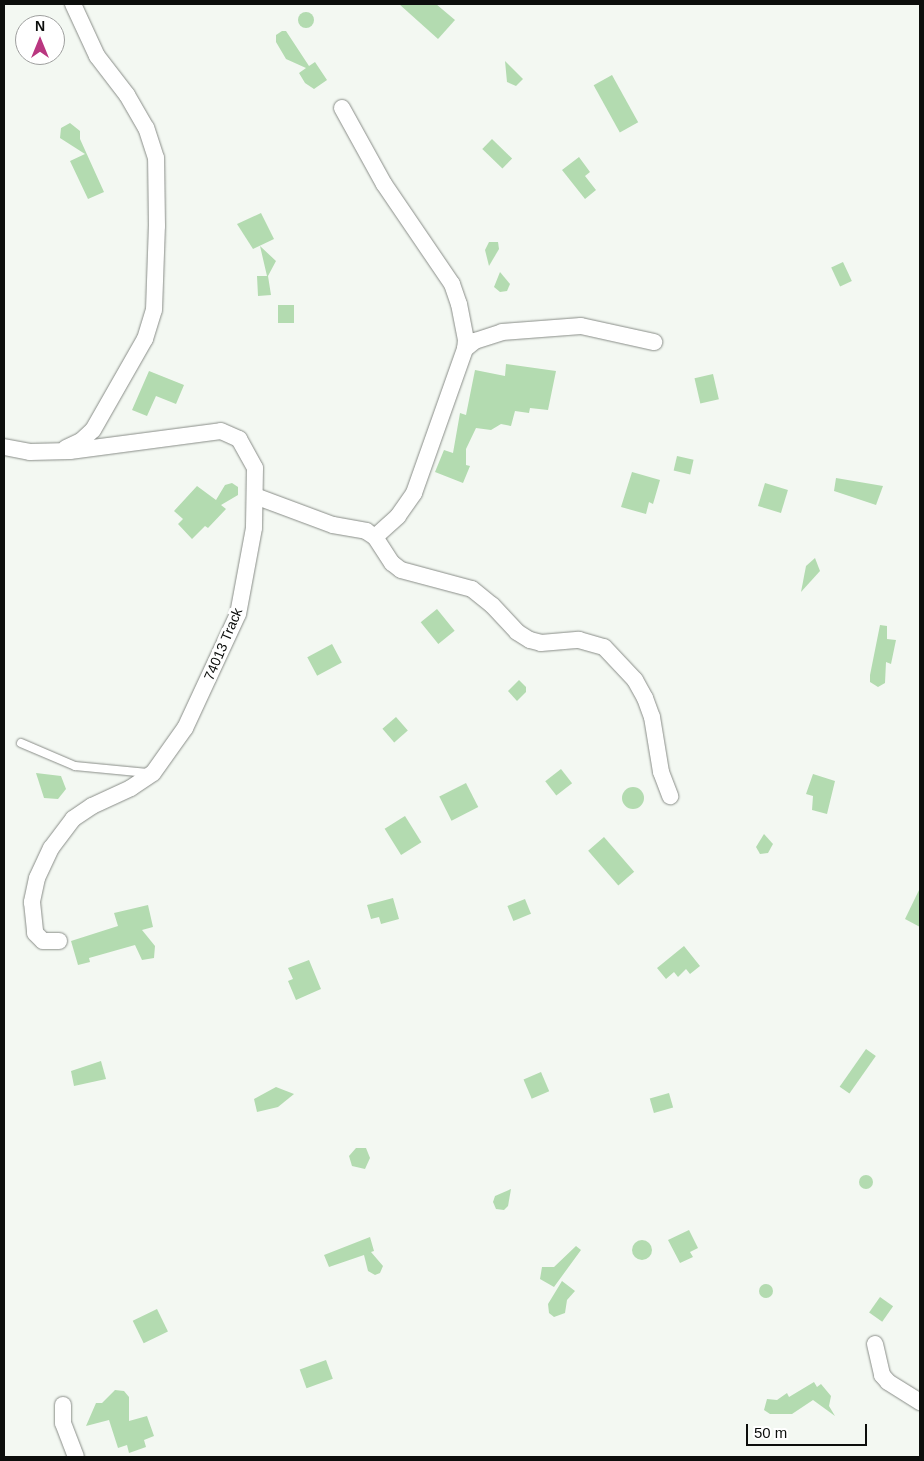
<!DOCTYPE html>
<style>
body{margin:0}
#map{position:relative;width:924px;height:1461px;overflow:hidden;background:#f3f8f2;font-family:Helvetica,sans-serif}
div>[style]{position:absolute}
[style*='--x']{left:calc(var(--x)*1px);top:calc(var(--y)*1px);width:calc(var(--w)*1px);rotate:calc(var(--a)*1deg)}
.building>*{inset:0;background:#b3dbb0;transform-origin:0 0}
.round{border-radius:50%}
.roads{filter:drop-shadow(0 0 1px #898d88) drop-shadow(0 0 1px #898d88)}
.service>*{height:8px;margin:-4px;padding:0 4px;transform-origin:4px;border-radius:4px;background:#fff}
.minor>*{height:16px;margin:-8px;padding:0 8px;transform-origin:8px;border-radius:8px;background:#fff}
span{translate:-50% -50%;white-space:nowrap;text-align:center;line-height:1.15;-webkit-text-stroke:5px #fff;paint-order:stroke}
.street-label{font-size:14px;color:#0c0e0c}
.frame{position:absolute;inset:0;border:5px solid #0c0e0c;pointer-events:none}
.north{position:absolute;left:15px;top:15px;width:50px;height:50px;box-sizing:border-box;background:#fff;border:1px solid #9e9f9e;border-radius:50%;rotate:0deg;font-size:14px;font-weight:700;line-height:20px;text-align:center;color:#0c0e0c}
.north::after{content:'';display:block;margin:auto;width:18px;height:22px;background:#b93780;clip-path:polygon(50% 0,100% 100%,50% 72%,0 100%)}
.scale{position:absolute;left:746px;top:1424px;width:121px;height:22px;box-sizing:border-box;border:2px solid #0c0e0c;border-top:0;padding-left:6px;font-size:15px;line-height:18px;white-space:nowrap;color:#0c0e0c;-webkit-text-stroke:4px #fff;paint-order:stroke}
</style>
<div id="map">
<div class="building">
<div style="clip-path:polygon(399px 4px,436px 4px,455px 20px,438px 39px)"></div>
<div class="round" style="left:298px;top:12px;width:16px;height:16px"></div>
<div style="clip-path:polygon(282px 31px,286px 31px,309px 66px,315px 62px,327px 80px,314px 89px,305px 83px,299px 73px,306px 68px,286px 59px,276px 42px,276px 35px)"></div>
<div style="clip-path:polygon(505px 61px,523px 79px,516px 86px,507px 82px)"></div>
<div style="left:612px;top:75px;width:54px;height:21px;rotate:61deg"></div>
<div style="clip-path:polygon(70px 123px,80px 131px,80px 139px,104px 192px,88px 199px,70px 161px,85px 154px,60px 138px,61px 128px)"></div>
<div style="left:492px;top:139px;width:28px;height:14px;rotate:44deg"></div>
<div style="clip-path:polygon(579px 157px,590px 172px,585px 176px,596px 190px,585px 199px,562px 170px)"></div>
<div style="clip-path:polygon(261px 213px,274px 239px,253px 249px,237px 224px)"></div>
<div style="clip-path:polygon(489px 242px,498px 242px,499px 249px,489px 266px,485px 250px)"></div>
<div style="clip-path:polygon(260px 246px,276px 261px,268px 276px,271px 295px,258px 296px,257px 276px,267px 276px)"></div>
<div style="left:843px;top:262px;width:21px;height:13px;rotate:65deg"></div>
<div style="clip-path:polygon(500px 272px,510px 284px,507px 291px,500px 292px,494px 287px)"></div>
<div style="left:278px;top:305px;width:16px;height:18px"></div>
<div style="clip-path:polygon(506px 364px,556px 371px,548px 410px,530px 408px,529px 413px,515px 411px,511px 426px,501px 424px,491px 430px,476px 428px,466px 449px,466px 465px,470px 466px,463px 483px,435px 472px,444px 450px,453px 453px,460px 413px,466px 415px,475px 370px,505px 376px)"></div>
<div style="clip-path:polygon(149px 371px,184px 385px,176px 404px,156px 396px,147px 416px,132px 410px)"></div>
<div style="left:713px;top:374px;width:26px;height:19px;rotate:77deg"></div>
<div style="left:677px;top:456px;width:17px;height:15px;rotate:13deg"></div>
<div style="clip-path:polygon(632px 472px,660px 480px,653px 504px,649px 502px,646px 514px,621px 507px)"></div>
<div style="clip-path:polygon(836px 478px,883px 486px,876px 505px,834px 491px)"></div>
<div style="clip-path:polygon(232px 483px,238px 487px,238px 495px,221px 505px,226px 509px,208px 528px,205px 526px,192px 539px,178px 524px,183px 519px,174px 511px,197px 486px,216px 500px,225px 485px)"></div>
<div style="left:765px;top:483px;width:24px;height:24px;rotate:17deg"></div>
<div style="clip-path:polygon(815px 558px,820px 571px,801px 592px,806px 566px)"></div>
<div style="left:437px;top:609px;width:28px;height:21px;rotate:51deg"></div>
<div style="clip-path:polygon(880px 625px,887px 626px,887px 639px,896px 640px,891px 664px,886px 662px,885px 683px,878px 687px,870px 682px,870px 675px)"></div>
<div style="left:332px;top:644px;width:21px;height:28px;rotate:62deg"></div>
<div style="clip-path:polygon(519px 680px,526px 687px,526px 692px,517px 701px,508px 691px)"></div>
<div style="left:396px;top:717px;width:18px;height:18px;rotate:49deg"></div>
<div style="left:561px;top:769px;width:18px;height:20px;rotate:52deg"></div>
<div style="clip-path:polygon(36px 773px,61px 776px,66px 789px,58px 799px,44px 798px)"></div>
<div style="clip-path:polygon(813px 774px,835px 781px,827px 814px,812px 810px,813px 796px,806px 794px)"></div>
<div style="left:466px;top:783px;width:27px;height:30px;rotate:63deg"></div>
<div class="round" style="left:622px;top:787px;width:22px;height:22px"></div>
<div style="left:405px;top:816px;width:31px;height:24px;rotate:58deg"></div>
<div style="clip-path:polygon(764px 834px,773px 844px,768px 853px,760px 854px,756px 847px)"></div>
<div style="left:604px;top:837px;width:46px;height:21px;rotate:49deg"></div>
<div style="clip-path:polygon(920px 888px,920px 927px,905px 919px)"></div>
<div style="clip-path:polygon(393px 898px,399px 919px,381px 924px,379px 917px,371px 919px,367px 905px)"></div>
<div style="left:525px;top:899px;width:16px;height:19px;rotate:68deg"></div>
<div style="clip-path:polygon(148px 905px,153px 927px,142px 930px,155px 946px,154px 958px,142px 960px,135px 945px,89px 958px,90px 962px,78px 965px,71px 941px,118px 926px,114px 913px)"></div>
<div style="clip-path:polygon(684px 946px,700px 966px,690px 974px,686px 969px,678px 977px,674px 972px,666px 979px,657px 968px)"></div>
<div style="clip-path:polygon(309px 960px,321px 989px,296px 1000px,288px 981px,293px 979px,288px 968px)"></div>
<div style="left:866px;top:1049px;width:12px;height:46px;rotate:35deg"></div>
<div style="clip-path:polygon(101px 1061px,106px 1079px,74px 1086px,71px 1071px)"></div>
<div style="left:541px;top:1072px;width:21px;height:19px;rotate:67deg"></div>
<div style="clip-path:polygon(276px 1087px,294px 1094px,278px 1107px,257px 1112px,254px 1099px)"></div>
<div style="left:669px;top:1093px;width:15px;height:20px;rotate:74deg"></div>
<div style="clip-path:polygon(356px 1148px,366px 1148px,370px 1158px,365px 1169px,352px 1166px,349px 1156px)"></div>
<div class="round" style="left:859px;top:1175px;width:14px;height:14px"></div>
<div style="clip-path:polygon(511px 1189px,508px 1206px,504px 1210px,496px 1209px,493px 1202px,495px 1196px)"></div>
<div style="clip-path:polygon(689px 1230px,698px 1248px,690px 1252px,693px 1257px,680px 1263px,668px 1240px)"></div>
<div style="clip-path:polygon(370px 1237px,374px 1251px,371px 1252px,383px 1266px,380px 1273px,375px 1275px,368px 1271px,364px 1255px,329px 1267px,324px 1255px)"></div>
<div class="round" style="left:632px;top:1240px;width:20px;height:20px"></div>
<div style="clip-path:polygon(576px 1246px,581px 1250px,554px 1287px,540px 1279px,542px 1267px,554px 1267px)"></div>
<div style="clip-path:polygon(562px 1281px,575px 1291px,567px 1300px,565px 1313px,554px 1317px,549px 1313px,548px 1304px)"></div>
<div class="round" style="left:759px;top:1284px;width:14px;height:14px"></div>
<div style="left:880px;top:1297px;width:16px;height:19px;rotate:35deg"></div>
<div style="left:157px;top:1309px;width:25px;height:27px;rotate:64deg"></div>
<div style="left:326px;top:1360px;width:20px;height:28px;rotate:70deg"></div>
<div style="clip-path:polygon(814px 1382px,817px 1387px,821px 1384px,831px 1396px,829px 1406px,835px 1416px,813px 1400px,792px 1414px,770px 1414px,764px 1410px,767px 1399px,777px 1400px,787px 1393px,789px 1397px)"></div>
<div style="clip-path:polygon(115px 1390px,124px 1391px,129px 1397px,129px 1421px,147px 1416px,154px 1436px,144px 1440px,146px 1447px,129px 1453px,127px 1445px,118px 1448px,109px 1420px,86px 1426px,96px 1403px,102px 1403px)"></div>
</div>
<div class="roads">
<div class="service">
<div style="--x:21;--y:743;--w:59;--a:23.1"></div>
<div style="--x:75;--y:766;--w:73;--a:5.5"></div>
</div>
<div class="minor">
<div style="--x:342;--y:108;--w:87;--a:61.1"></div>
<div style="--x:384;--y:184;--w:121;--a:55.8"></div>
<div style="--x:452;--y:284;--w:21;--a:71"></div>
<div style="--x:459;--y:304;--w:37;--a:79"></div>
<div style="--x:466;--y:340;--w:9;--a:96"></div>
<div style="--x:4;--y:447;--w:26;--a:11"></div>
<div style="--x:30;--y:452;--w:40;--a:-1.4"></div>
<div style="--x:70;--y:451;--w:152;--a:-7.5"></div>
<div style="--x:221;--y:431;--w:20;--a:24"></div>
<div style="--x:239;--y:439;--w:33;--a:61"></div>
<div style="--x:255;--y:468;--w:60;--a:91"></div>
<div style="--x:254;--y:528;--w:87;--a:100.5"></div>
<div style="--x:238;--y:614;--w:126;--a:114.9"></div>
<div style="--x:185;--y:728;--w:55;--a:125.4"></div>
<div style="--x:153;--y:773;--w:27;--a:146"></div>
<div style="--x:131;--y:788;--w:43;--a:155.2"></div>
<div style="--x:92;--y:806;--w:23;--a:146"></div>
<div style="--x:73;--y:819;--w:36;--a:127"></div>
<div style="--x:51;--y:848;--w:33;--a:115"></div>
<div style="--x:37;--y:878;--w:25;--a:102"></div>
<div style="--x:32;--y:902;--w:31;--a:84"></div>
<div style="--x:35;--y:933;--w:11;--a:45"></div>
<div style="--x:43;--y:941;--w:16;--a:0"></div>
<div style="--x:66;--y:448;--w:17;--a:-25"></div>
<div style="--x:81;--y:441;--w:16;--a:-43"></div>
<div style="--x:93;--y:430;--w:105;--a:-60.3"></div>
<div style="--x:145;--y:339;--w:30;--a:-73"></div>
<div style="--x:154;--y:310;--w:84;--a:-88"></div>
<div style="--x:157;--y:226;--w:68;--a:-90.8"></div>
<div style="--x:156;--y:158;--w:32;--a:-108"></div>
<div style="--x:146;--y:128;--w:38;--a:-120"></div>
<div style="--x:127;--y:95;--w:49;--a:-127.6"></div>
<div style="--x:97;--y:56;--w:57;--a:-114.8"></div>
<div style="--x:255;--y:496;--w:83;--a:20.4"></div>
<div style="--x:333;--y:525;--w:34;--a:10"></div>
<div style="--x:366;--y:531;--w:11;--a:34"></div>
<div style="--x:375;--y:537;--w:31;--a:57"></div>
<div style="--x:392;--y:563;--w:11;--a:38"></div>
<div style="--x:401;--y:570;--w:73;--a:15"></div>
<div style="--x:472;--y:589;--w:26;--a:39"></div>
<div style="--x:492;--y:605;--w:37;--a:47"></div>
<div style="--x:517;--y:632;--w:15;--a:32"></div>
<div style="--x:530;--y:640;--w:11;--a:15"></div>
<div style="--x:541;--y:643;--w:38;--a:-5"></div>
<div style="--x:579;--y:640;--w:26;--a:16"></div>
<div style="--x:604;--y:647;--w:45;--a:46.8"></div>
<div style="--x:635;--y:680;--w:21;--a:61"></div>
<div style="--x:645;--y:698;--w:20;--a:70"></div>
<div style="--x:652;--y:717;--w:56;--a:80.7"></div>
<div style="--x:661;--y:772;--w:26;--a:69"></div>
<div style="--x:375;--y:537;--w:31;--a:-42"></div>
<div style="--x:398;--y:516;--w:28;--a:-55"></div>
<div style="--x:414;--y:493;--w:153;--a:-70.5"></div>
<div style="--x:465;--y:349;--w:13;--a:-39"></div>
<div style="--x:475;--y:341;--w:28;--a:-18"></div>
<div style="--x:502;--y:332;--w:79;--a:-4.3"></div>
<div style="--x:581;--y:326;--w:75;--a:12.4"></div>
<div style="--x:875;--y:1344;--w:32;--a:77"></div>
<div style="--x:882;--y:1375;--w:9;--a:49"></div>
<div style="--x:888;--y:1382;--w:38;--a:32"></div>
<div style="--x:63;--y:1405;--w:18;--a:90"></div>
<div style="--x:63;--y:1423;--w:36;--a:69"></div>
</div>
</div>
<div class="street-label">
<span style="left:223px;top:644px;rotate:-67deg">74013 Track</span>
</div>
<div class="frame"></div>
<div class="north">N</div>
<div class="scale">50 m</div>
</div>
